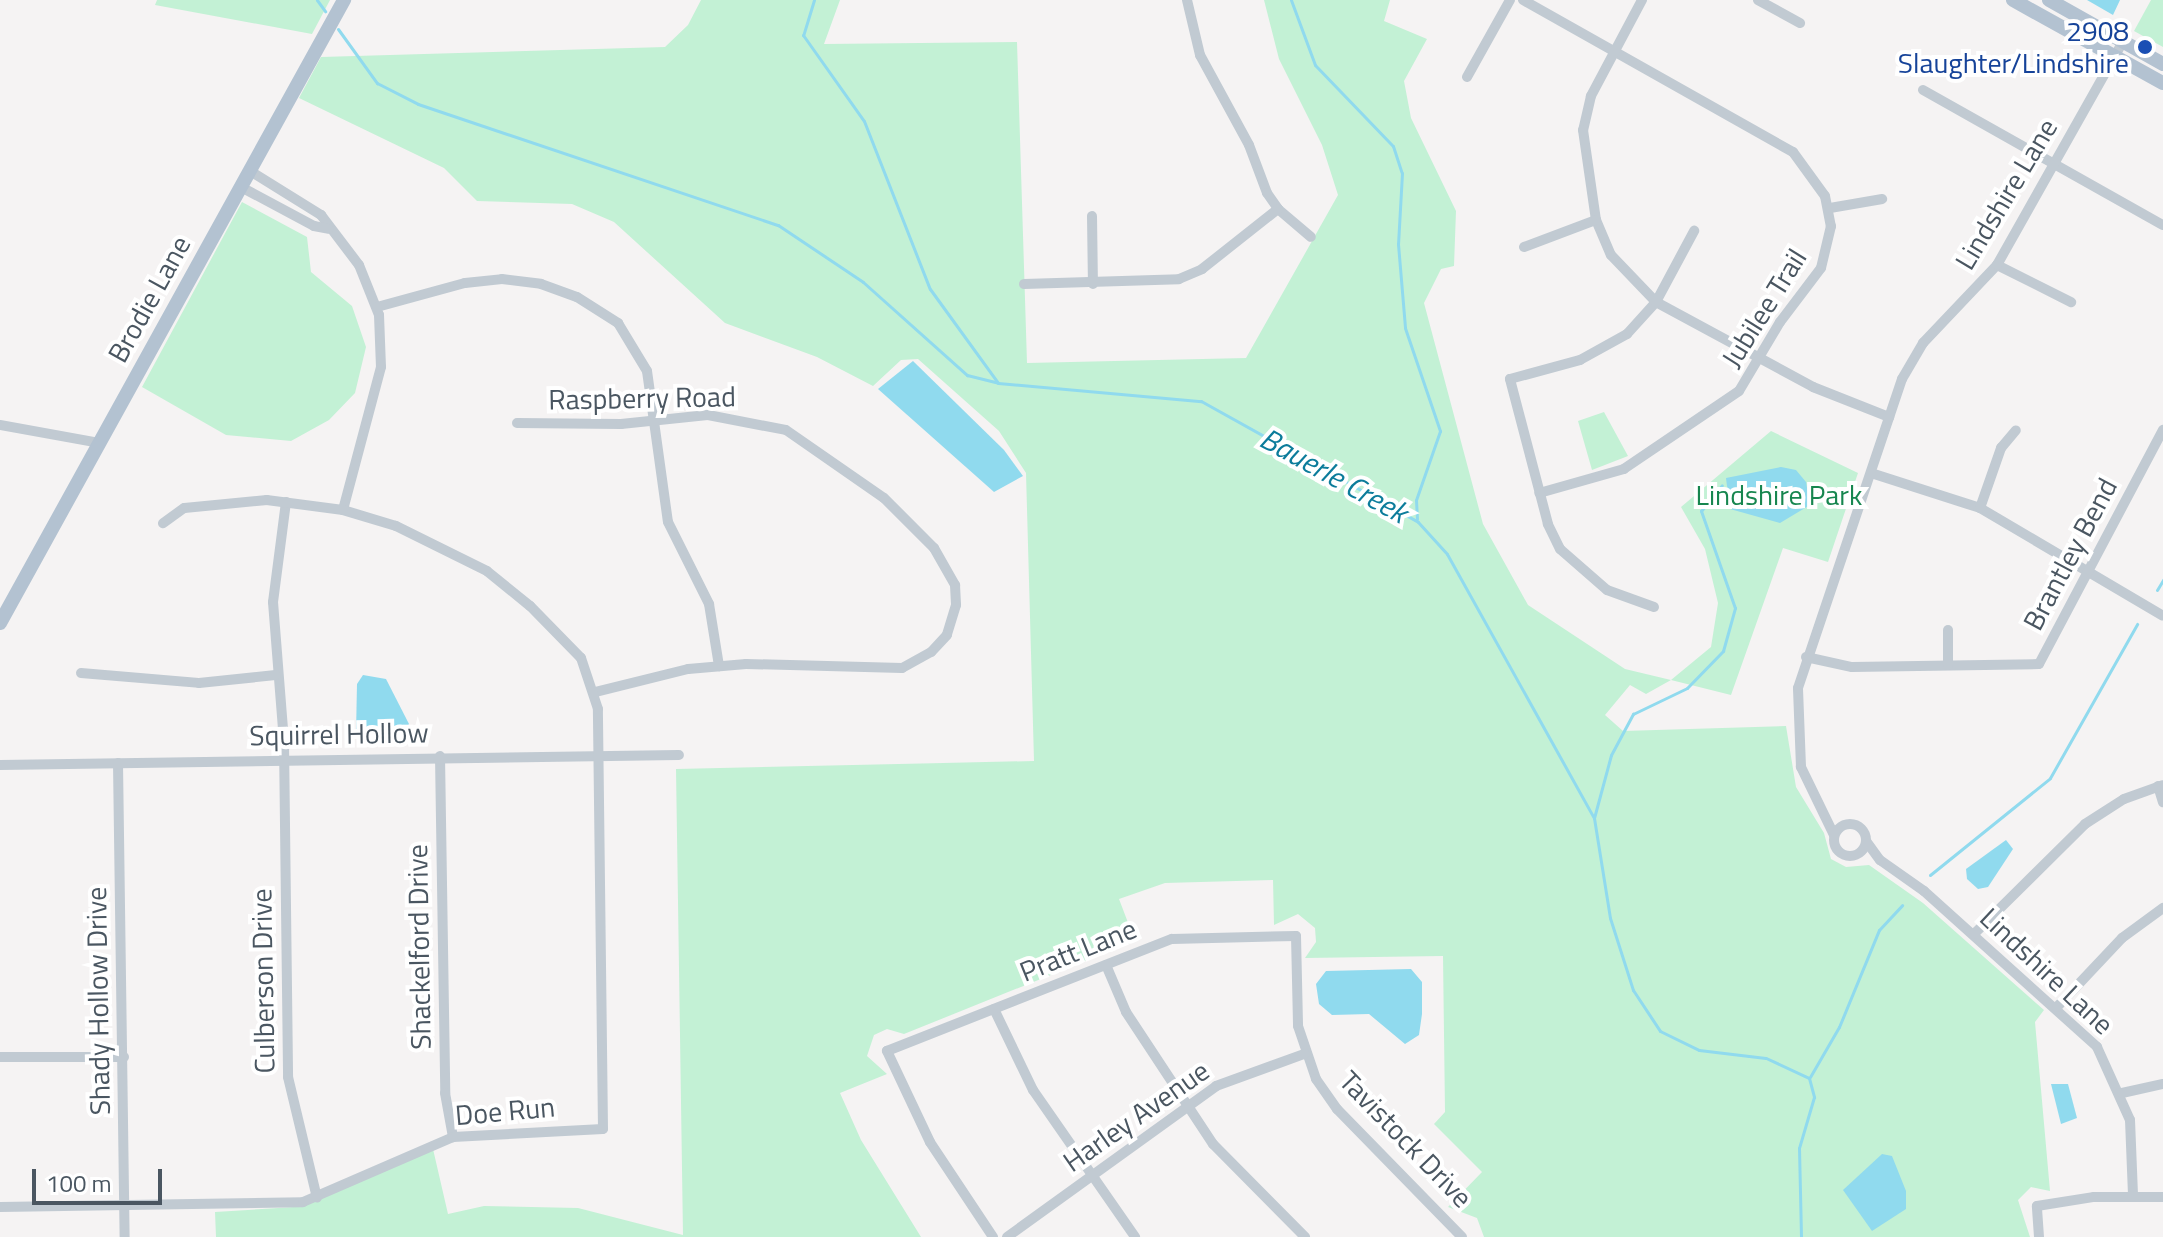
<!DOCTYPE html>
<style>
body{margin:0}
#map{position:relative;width:2163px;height:1237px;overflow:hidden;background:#f5f3f3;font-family:"Titillium Web",sans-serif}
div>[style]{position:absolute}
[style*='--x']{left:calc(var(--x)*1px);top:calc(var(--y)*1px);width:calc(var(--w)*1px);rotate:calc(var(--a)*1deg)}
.green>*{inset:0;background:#c3f1d5}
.water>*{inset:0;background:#90daee}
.stream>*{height:3px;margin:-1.5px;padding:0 1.5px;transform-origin:1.5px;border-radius:1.5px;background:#90daee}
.minor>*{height:10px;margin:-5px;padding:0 5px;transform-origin:5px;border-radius:5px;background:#c1cad2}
.minor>.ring{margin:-5px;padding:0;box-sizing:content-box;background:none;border:10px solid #c1cad2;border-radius:50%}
.major>*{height:14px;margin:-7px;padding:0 7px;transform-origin:7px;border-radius:7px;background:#b3c2d1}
.dots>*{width:22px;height:22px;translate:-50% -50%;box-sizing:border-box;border:4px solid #fff;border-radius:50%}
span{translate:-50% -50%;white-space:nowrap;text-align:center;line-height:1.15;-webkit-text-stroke:8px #fff;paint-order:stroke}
.transit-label{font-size:28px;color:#164399}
.right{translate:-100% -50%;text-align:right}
.street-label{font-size:28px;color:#4a5661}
.park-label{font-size:28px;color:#17864f}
.water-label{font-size:30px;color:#0c7c9b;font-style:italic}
.scale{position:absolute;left:32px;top:1169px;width:130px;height:36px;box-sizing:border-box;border:4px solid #4a5661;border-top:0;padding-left:10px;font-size:24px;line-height:28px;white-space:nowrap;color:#4a5661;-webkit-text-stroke:6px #fff;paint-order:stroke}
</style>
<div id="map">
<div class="green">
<div style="clip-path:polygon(157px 0,330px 0,312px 34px,155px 5px)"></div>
<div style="clip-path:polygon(701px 0,840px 0,824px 44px,1017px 42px,1027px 363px,1246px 358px,1338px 195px,1322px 145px,1279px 59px,1264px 0,1390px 0,1384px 21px,1427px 39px,1404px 81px,1411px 118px,1456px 211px,1454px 266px,1441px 269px,1424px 303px,1483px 524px,1528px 605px,1625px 669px,1671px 680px,1711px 647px,1718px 603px,1705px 549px,1681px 507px,1771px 431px,1858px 473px,1828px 562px,1783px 548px,1731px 695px,1671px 680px,1646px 694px,1630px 685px,1605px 715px,1623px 731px,1786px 726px,1796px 787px,1824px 833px,1831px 859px,1846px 867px,1869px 865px,1923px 903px,2044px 1010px,2035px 1022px,2050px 1191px,2031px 1187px,2018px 1200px,2030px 1237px,1484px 1237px,1477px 1218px,1448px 1207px,1482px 1172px,1434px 1124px,1445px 1112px,1443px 956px,1305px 958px,1316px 942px,1315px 928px,1298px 914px,1274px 925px,1273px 880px,1165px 883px,1119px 899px,1135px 941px,904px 1034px,887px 1029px,874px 1035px,867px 1056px,887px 1074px,840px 1093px,861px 1140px,921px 1237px,216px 1237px,215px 1212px,294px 1207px,433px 1149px,448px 1214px,484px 1206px,578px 1208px,683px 1235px,676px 769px,1034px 761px,1026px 473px,999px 431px,918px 359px,901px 360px,873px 386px,817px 357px,725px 323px,614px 222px,572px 204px,477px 201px,444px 168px,299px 98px,321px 57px,665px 47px,688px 25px)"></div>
<div style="clip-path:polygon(2151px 0,2163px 0,2163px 47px,2134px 31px)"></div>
<div style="clip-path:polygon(242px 202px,307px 237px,311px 272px,352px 306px,366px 347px,355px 393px,329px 420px,291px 441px,226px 435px,142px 387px)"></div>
<div style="clip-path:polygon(1604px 412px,1628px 456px,1592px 470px,1578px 421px)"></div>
</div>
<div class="water">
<div style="clip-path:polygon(2087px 0,2120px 0,2113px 15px)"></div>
<div style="clip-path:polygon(913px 361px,1004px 450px,1023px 476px,994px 492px,878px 389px)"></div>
<div style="clip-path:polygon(1781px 467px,1796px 470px,1806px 482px,1810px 505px,1780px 523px,1730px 509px,1726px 478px)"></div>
<div style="clip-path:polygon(363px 675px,386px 679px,409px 724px,399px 739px,367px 741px,356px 733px,357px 684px)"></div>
<div style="clip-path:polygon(2006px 840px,2013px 849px,1988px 887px,1978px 889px,1967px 879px,1966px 869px)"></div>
<div style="clip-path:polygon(1411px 969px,1422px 982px,1422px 1014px,1419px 1035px,1405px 1044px,1369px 1014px,1332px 1015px,1319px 1004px,1316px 984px,1326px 971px)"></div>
<div style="clip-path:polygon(2051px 1084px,2068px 1084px,2077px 1118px,2061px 1124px)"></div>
<div style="clip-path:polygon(1882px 1154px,1892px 1156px,1906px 1191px,1906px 1209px,1872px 1231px,1843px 1190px)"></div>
</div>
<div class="stream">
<div style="--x:317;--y:0;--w:14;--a:54"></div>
<div style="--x:814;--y:0;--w:37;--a:107"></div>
<div style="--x:803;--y:35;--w:105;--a:54.7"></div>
<div style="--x:864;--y:121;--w:180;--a:68.6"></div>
<div style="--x:930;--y:289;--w:116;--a:54.1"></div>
<div style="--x:998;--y:383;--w:204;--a:5.1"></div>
<div style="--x:1201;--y:401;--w:248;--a:29.1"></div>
<div style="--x:1418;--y:522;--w:43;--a:47.8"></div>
<div style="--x:1447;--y:554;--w:302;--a:60.9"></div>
<div style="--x:1594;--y:818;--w:101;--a:80.9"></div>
<div style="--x:1610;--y:918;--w:76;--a:72.3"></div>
<div style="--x:1633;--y:990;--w:49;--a:56.6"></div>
<div style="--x:1660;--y:1031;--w:43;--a:26"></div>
<div style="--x:1699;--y:1050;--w:67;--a:6.8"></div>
<div style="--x:1766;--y:1058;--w:47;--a:24.9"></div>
<div style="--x:1809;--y:1078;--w:20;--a:75"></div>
<div style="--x:1814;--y:1097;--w:53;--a:106.4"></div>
<div style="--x:1799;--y:1148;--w:89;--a:88.7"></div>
<div style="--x:1291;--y:0;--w:69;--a:69.7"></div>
<div style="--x:1315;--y:65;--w:112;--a:46.1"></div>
<div style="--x:1393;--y:146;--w:28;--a:72"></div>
<div style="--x:1402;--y:173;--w:71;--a:93.2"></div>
<div style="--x:1398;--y:244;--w:84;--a:85.2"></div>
<div style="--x:1405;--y:328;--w:109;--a:71.2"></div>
<div style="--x:1440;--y:431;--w:73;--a:109.2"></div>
<div style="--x:1416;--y:500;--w:19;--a:87"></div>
<div style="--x:338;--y:29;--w:67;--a:54.2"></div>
<div style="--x:377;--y:83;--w:46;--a:27.1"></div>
<div style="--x:418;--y:104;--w:380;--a:18.6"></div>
<div style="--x:778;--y:225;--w:102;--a:33.8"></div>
<div style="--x:863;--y:282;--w:140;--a:41.8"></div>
<div style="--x:967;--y:375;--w:32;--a:14"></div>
<div style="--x:2157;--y:590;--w:12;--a:-59"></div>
<div style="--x:1594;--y:818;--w:65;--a:-74.9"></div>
<div style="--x:1611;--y:755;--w:47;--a:-61.8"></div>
<div style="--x:1633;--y:714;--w:60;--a:-25.7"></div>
<div style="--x:1687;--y:688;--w:52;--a:-45.8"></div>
<div style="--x:1723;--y:651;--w:45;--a:-74.4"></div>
<div style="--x:1735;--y:608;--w:103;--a:-109.3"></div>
<div style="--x:1701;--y:511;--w:33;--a:-51"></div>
<div style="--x:1930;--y:875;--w:154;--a:-38.9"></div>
<div style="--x:2050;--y:778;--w:177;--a:-60.5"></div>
<div style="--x:1810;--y:1077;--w:58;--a:-59.9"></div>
<div style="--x:1839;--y:1027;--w:105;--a:-67.6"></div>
<div style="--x:1879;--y:930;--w:34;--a:-47"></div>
</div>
<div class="minor">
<div style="--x:1187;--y:0;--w:57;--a:76.7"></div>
<div style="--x:1200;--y:55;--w:102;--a:61.4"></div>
<div style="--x:1249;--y:145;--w:51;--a:69.4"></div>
<div style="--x:1267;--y:193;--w:19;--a:55"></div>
<div style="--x:1278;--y:209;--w:43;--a:40.3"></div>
<div style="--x:1523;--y:0;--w:310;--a:29.4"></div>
<div style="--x:1793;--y:152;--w:54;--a:54"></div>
<div style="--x:1825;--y:196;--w:31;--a:79"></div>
<div style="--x:1831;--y:226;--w:43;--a:103.4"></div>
<div style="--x:1821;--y:268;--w:68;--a:127.2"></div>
<div style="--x:1780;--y:322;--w:80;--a:120.7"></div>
<div style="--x:1739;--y:391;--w:139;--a:145.9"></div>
<div style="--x:1624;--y:469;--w:88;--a:164.2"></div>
<div style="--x:1642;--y:0;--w:109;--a:118"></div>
<div style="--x:1591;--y:96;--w:35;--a:103"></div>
<div style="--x:1583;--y:130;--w:91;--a:81.8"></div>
<div style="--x:1596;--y:220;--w:38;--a:67"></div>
<div style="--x:1611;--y:255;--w:65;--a:46.2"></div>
<div style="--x:1656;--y:302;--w:179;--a:28.4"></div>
<div style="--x:1813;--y:387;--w:82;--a:21.5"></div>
<div style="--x:1758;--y:0;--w:48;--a:28.7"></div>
<div style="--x:1467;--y:77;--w:88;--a:-60.8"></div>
<div style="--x:1923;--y:90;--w:275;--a:29.4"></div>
<div style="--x:250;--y:171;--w:84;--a:31.8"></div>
<div style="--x:321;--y:215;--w:63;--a:52.8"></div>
<div style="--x:359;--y:265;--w:54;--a:68.2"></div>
<div style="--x:379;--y:315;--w:52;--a:87.8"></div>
<div style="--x:381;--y:367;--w:148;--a:104.9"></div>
<div style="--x:241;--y:187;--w:83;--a:28.1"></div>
<div style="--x:314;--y:226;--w:15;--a:11"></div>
<div style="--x:1830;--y:208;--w:53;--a:-9.8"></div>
<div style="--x:1092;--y:216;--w:68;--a:89.2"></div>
<div style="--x:1524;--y:247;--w:77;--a:-20.6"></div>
<div style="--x:1997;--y:265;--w:83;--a:26.6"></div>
<div style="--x:1024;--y:284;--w:155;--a:-1.8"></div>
<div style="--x:1179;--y:279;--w:25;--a:-23"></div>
<div style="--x:1202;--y:269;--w:97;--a:-38.3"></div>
<div style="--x:377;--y:307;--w:91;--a:-15.3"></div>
<div style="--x:465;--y:283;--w:37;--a:-6"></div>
<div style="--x:502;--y:279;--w:39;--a:7"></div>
<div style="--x:541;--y:284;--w:38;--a:20"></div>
<div style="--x:577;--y:297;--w:49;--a:32.4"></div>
<div style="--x:618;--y:323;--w:56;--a:58.9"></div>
<div style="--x:647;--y:371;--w:152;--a:82.1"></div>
<div style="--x:668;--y:522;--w:92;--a:63.4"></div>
<div style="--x:709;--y:604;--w:63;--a:80.8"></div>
<div style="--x:517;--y:423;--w:104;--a:0.6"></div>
<div style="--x:621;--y:424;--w:87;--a:-5.9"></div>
<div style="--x:708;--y:415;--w:79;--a:10.9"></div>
<div style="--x:786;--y:430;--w:119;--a:34.8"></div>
<div style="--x:884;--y:498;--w:71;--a:45"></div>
<div style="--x:934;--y:548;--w:43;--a:60.4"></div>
<div style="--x:955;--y:585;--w:20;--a:87"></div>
<div style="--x:956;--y:605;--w:31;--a:107"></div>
<div style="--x:947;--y:635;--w:23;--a:133"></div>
<div style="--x:931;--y:652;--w:33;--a:151"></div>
<div style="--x:902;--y:668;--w:156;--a:-178.5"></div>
<div style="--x:746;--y:664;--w:58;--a:175.1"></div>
<div style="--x:688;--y:669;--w:96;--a:166.1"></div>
<div style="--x:0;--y:425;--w:102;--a:10.2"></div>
<div style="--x:1871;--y:473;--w:114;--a:17.8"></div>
<div style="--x:1980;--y:508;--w:212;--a:30.5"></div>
<div style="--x:286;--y:502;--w:101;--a:97.4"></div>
<div style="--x:273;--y:602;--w:141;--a:85.5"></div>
<div style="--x:284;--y:743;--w:334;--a:89.3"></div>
<div style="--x:288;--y:1077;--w:124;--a:76.5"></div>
<div style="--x:1980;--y:508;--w:64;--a:-70.7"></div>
<div style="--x:2001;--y:448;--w:23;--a:-50"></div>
<div style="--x:1654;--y:607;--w:50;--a:-160.1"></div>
<div style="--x:1607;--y:590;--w:62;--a:-138.9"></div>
<div style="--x:1560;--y:549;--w:28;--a:-116"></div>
<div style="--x:1548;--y:524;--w:150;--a:-104.7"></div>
<div style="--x:1510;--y:379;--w:73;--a:-15.2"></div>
<div style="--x:1580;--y:360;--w:54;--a:-29"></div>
<div style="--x:1627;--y:334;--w:43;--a:-47.8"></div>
<div style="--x:1656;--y:302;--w:81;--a:-61.8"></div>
<div style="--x:1806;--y:657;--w:47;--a:12.3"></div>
<div style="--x:1852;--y:667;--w:187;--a:-0.9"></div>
<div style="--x:2039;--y:664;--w:265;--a:-62.1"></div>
<div style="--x:1948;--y:665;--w:35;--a:-90"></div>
<div style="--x:81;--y:673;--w:118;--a:4.8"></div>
<div style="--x:199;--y:683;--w:77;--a:-5.9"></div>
<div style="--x:440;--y:756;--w:337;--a:89.1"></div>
<div style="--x:445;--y:1093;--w:45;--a:79.7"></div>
<div style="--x:118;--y:763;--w:474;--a:89.2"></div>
<div style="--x:0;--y:765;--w:679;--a:-0.84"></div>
<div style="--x:2158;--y:786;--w:17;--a:73"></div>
<div class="ring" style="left:1834px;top:824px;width:22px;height:22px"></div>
<div style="--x:1834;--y:835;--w:76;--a:-115.9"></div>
<div style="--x:1801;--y:767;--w:79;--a:-92.2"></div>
<div style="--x:1798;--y:688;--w:326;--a:-71.4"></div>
<div style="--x:1902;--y:379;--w:42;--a:-59.7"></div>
<div style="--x:1923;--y:343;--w:108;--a:-46.5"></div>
<div style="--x:1997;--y:265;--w:257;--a:-60.6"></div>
<div style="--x:1866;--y:841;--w:24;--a:54"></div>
<div style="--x:1880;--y:860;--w:54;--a:35.2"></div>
<div style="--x:1924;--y:891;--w:233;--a:42"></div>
<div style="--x:2097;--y:1047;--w:80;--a:65.7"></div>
<div style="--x:2130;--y:1120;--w:76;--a:87.7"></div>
<div style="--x:1974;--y:934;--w:156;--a:-44.7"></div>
<div style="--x:2085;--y:824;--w:46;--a:-32.7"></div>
<div style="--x:2124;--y:799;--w:41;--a:-19.7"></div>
<div style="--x:1106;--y:965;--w:51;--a:66.9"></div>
<div style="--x:1126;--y:1012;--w:158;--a:56.6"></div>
<div style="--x:1213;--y:1144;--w:131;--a:45.3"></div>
<div style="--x:2057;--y:1007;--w:95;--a:-46.7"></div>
<div style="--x:2122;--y:938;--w:51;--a:-36.2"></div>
<div style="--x:994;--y:1009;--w:90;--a:64.3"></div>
<div style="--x:1033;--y:1090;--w:179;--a:55.2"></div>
<div style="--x:0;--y:1057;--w:124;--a:0"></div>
<div style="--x:2122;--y:1093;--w:42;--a:-12.4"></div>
<div style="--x:0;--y:1207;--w:303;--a:-0.9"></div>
<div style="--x:303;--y:1202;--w:163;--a:-23.4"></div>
<div style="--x:453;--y:1137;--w:150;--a:-3.1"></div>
<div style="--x:603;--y:1129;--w:420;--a:-90.7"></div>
<div style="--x:598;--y:709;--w:54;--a:-108.4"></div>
<div style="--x:581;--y:658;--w:73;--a:-134.4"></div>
<div style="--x:530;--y:606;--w:55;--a:-140.9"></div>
<div style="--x:487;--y:571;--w:102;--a:-153.7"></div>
<div style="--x:396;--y:526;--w:55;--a:-163.2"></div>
<div style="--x:343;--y:510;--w:77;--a:-172.5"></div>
<div style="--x:267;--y:500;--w:83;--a:174.5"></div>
<div style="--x:184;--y:508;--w:26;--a:144"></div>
<div style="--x:993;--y:1237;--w:114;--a:-123.6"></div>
<div style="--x:930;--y:1142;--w:101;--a:-115.3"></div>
<div style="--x:887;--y:1051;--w:306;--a:-21.5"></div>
<div style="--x:1172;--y:939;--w:124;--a:-1.4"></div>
<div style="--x:1296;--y:936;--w:90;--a:88.7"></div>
<div style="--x:1298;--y:1026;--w:56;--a:71.2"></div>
<div style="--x:1316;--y:1079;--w:37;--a:55"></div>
<div style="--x:1337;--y:1109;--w:179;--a:45.7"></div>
<div style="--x:1007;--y:1237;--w:258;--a:-35.8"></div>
<div style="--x:1216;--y:1086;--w:94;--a:-20"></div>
<div style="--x:2039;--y:1237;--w:31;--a:-94"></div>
<div style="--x:2037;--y:1206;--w:58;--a:-9"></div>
<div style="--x:2094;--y:1197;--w:69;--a:0"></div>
</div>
<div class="major">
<div style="--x:2013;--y:0;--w:171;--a:29"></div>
<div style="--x:2049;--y:0;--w:131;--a:29.3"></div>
<div style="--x:0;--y:623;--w:712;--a:-61.09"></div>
</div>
<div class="dots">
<div style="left:2145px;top:47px;background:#1a4fb4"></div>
</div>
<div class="transit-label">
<span class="right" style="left:2129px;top:47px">2908<br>Slaughter/Lindshire</span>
</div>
<div class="street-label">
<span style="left:2006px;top:194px;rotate:-59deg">Lindshire Lane</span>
<span style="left:149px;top:299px;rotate:-61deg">Brodie Lane</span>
<span style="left:1764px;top:308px;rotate:-58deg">Jubilee Trail</span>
<span style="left:642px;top:398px;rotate:-1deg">Raspberry Road</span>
<span style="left:2070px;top:554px;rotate:-62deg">Brantley Bend</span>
<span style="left:339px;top:734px;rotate:-1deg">Squirrel Hollow</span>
<span style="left:419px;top:947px;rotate:-91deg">Shackelford Drive</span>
<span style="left:1078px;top:950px;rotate:-22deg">Pratt Lane</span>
<span style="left:2047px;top:971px;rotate:43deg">Lindshire Lane</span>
<span style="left:263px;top:981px;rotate:-91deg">Culberson Drive</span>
<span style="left:98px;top:1001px;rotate:-91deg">Shady Hollow Drive</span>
<span style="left:505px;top:1111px;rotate:-5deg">Doe Run</span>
<span style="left:1136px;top:1116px;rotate:-35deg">Harley Avenue</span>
<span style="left:1406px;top:1139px;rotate:46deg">Tavistock Drive</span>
</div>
<div class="park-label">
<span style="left:1779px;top:495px">Lindshire Park</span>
</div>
<div class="water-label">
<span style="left:1334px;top:475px;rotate:29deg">Bauerle Creek</span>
</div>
<div class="scale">100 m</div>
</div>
